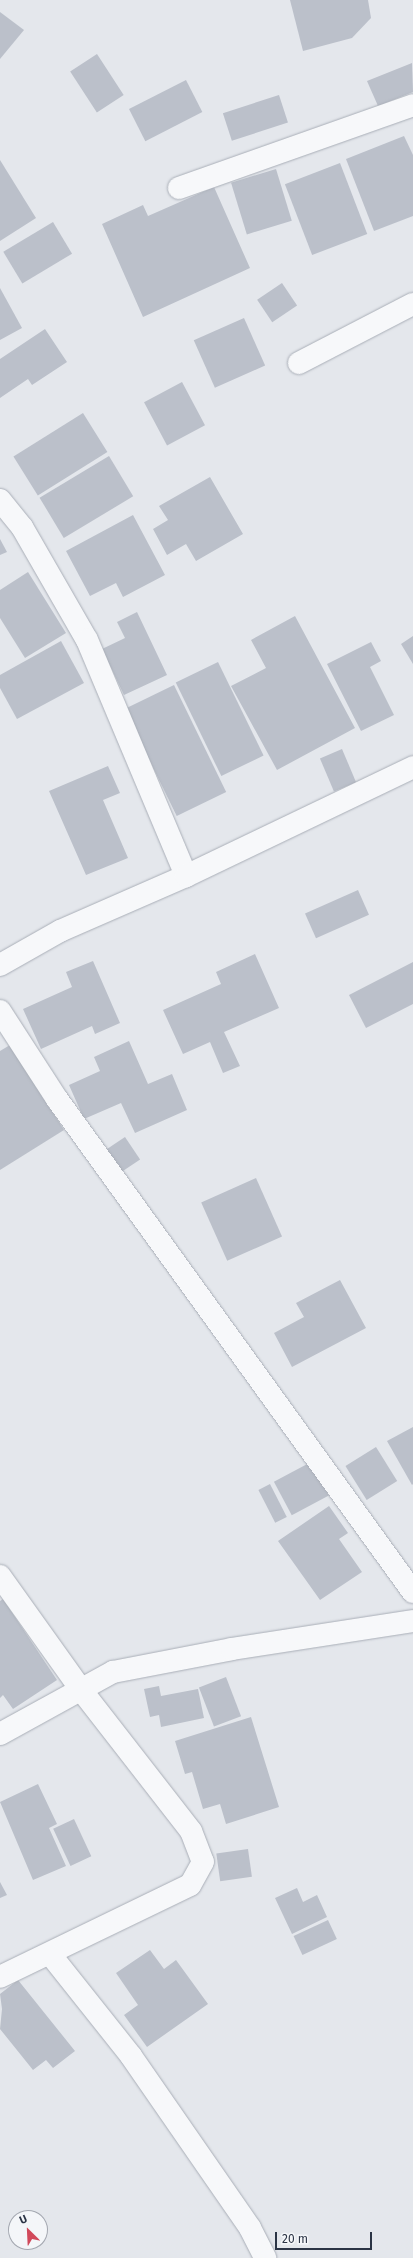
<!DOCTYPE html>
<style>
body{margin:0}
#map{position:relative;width:413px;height:2258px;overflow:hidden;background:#e4e7ec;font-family:"Fira Sans",sans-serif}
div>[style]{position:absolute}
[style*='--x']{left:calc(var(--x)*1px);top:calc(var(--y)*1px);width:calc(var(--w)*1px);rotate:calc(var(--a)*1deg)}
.building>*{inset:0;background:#bbc0ca;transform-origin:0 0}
.roads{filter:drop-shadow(0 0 1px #a9aeb7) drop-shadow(0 0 1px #a9aeb7)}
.street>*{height:22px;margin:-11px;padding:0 11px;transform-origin:11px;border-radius:11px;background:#f7f8fa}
span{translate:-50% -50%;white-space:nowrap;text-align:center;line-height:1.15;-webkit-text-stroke:3.5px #f4f6f9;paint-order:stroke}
.north{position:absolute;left:8px;top:2210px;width:40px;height:40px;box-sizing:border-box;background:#f4f6f9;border:1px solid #a4a8b1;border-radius:50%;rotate:336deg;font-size:11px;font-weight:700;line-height:16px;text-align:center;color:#2b3445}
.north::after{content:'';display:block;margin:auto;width:14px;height:18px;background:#d1495b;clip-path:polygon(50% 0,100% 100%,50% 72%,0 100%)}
.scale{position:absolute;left:275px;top:2232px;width:97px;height:18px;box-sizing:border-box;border:2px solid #2b3445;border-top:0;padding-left:5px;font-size:12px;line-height:14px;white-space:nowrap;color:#2b3445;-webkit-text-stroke:3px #f4f6f9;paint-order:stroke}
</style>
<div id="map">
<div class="building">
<div style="clip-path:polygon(290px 0,368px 0,371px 18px,352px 38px,303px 51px)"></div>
<div style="clip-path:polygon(0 12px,24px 30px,0 59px)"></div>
<div style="left:97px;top:54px;width:49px;height:32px;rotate:57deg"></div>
<div style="clip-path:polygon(412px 63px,413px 92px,378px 106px,367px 81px)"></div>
<div style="left:186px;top:80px;width:36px;height:64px;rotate:63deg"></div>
<div style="left:279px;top:95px;width:29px;height:59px;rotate:72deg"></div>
<div style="clip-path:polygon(404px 136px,413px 155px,413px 216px,374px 231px,346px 159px)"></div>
<div style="clip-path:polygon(0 160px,36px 218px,0 241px)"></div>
<div style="left:340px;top:163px;width:76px;height:59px;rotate:69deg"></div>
<div style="left:276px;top:169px;width:54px;height:47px;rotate:73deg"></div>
<div style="clip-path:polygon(214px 187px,250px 268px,143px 317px,102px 224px,143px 205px,148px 216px)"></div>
<div style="left:53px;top:222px;width:37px;height:58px;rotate:59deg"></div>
<div style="left:282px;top:283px;width:27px;height:30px;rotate:56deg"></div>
<div style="clip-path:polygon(0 288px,22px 328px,0 340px)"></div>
<div style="left:244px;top:318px;width:52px;height:55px;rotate:66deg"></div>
<div style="clip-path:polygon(45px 329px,67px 362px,32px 385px,28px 379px,0 398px,0 359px)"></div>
<div style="left:182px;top:382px;width:49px;height:43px;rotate:62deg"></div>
<div style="left:83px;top:413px;width:46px;height:82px;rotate:58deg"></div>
<div style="left:109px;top:456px;width:47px;height:81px;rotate:59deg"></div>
<div style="clip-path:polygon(210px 477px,243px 534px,196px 561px,186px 544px,167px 555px,153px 529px,168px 520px,159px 506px)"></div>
<div style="clip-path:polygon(133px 515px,165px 575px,123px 597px,116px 583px,90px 596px,66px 551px)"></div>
<div style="clip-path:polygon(0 539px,7px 552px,0 555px)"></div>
<div style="clip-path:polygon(28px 572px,66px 633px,25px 658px,0 618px,0 590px)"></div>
<div style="clip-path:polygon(137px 612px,167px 675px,124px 695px,102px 649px,125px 638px,117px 622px)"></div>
<div style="clip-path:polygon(295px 616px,355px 728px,277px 770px,231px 686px,266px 668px,251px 640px)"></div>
<div style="clip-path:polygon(413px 636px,413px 664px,401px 644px)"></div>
<div style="clip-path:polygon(61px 641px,84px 683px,17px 719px,0 688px,0 675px)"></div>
<div style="clip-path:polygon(371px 642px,381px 661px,370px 667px,394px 715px,361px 731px,327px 664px)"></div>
<div style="left:218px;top:662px;width:104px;height:47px;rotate:64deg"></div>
<div style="left:174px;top:685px;width:119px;height:55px;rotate:64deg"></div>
<div style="left:342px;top:749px;width:36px;height:24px;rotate:67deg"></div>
<div style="clip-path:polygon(108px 766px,120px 793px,103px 800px,128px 858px,86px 875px,49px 791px)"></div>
<div style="left:358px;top:890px;width:27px;height:58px;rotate:66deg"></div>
<div style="clip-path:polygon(255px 954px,279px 1008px,224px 1032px,240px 1066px,223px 1073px,210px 1042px,183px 1054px,163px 1010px,221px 984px,216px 972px)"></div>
<div style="clip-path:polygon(93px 961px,120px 1023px,95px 1034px,92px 1026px,41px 1049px,23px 1009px,72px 987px,66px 972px)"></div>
<div style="clip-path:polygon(413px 962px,413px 1004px,366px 1028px,349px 995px)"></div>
<div style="clip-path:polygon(129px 1041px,148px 1084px,172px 1074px,187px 1110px,135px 1133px,121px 1103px,84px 1119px,69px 1085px,100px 1071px,94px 1057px)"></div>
<div style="clip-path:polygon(10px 1045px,64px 1130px,0 1170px,0 1051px)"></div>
<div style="left:125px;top:1137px;width:27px;height:23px;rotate:56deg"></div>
<div style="left:256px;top:1178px;width:64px;height:60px;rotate:66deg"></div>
<div style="clip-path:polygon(340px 1280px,366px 1328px,292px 1367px,274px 1333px,304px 1317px,296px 1303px)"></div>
<div style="clip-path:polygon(413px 1427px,413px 1484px,412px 1485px,387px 1441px)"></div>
<div style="left:376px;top:1447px;width:40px;height:36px;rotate:58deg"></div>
<div style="left:311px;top:1462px;width:38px;height:42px;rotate:62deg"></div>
<div style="left:270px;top:1484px;width:37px;height:13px;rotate:63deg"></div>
<div style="clip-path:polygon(329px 1506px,348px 1533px,339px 1539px,362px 1572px,320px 1600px,278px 1541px)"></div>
<div style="clip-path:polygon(3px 1599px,57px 1680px,13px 1709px,3px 1695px,0 1698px,0 1601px)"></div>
<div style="left:226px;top:1677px;width:42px;height:29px;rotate:69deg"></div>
<div style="clip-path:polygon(159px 1686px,161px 1696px,198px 1689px,204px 1718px,161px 1727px,159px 1715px,150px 1717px,144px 1689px)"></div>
<div style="clip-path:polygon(251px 1717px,279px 1807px,226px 1824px,220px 1804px,203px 1809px,192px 1772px,185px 1774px,175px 1741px)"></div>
<div style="clip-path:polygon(38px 1784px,57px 1824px,49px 1828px,66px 1866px,33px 1880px,0 1802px)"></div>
<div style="left:74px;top:1819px;width:41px;height:23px;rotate:65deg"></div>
<div style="left:248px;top:1849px;width:28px;height:32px;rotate:82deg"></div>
<div style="clip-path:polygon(0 1882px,7px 1895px,0 1898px)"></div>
<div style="clip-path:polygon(297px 1888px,303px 1902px,317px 1895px,327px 1917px,292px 1934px,275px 1898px)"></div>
<div style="left:328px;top:1920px;width:21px;height:38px;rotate:65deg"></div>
<div style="clip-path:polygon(150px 1950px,164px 1969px,176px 1960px,208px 2004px,147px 2047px,124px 2015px,138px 2005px,116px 1973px)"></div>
<div style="clip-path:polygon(18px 1980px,75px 2051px,53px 2068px,46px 2060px,33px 2070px,0 2029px,2px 2009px,0 1994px)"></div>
</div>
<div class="roads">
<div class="street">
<div style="--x:179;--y:188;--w:248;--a:-19.5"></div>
<div style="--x:299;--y:363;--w:128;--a:-27.4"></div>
<div style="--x:0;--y:500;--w:35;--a:51"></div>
<div style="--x:22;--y:527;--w:130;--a:60.1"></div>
<div style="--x:87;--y:640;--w:256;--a:67.2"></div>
<div style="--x:0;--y:965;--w:69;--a:-29.5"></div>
<div style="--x:60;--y:931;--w:137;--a:-23.6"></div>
<div style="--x:186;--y:876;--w:252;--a:-25.6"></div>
<div style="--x:0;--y:1011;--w:105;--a:57.1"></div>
<div style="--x:57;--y:1099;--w:608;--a:54.17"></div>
<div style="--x:0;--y:1576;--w:141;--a:54.5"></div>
<div style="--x:82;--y:1691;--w:177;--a:52.1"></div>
<div style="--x:191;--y:1831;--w:33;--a:69"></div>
<div style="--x:203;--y:1862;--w:26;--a:119"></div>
<div style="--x:190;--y:1885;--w:211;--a:154.2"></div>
<div style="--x:0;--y:1734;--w:129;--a:-28.8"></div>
<div style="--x:113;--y:1672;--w:121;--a:-10.9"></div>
<div style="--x:232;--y:1649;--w:183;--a:-8.8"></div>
<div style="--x:50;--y:1954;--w:130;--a:51.5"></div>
<div style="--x:131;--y:2056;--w:209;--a:55.3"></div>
<div style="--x:250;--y:2228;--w:34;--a:63"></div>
</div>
</div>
<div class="north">U</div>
<div class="scale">20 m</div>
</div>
